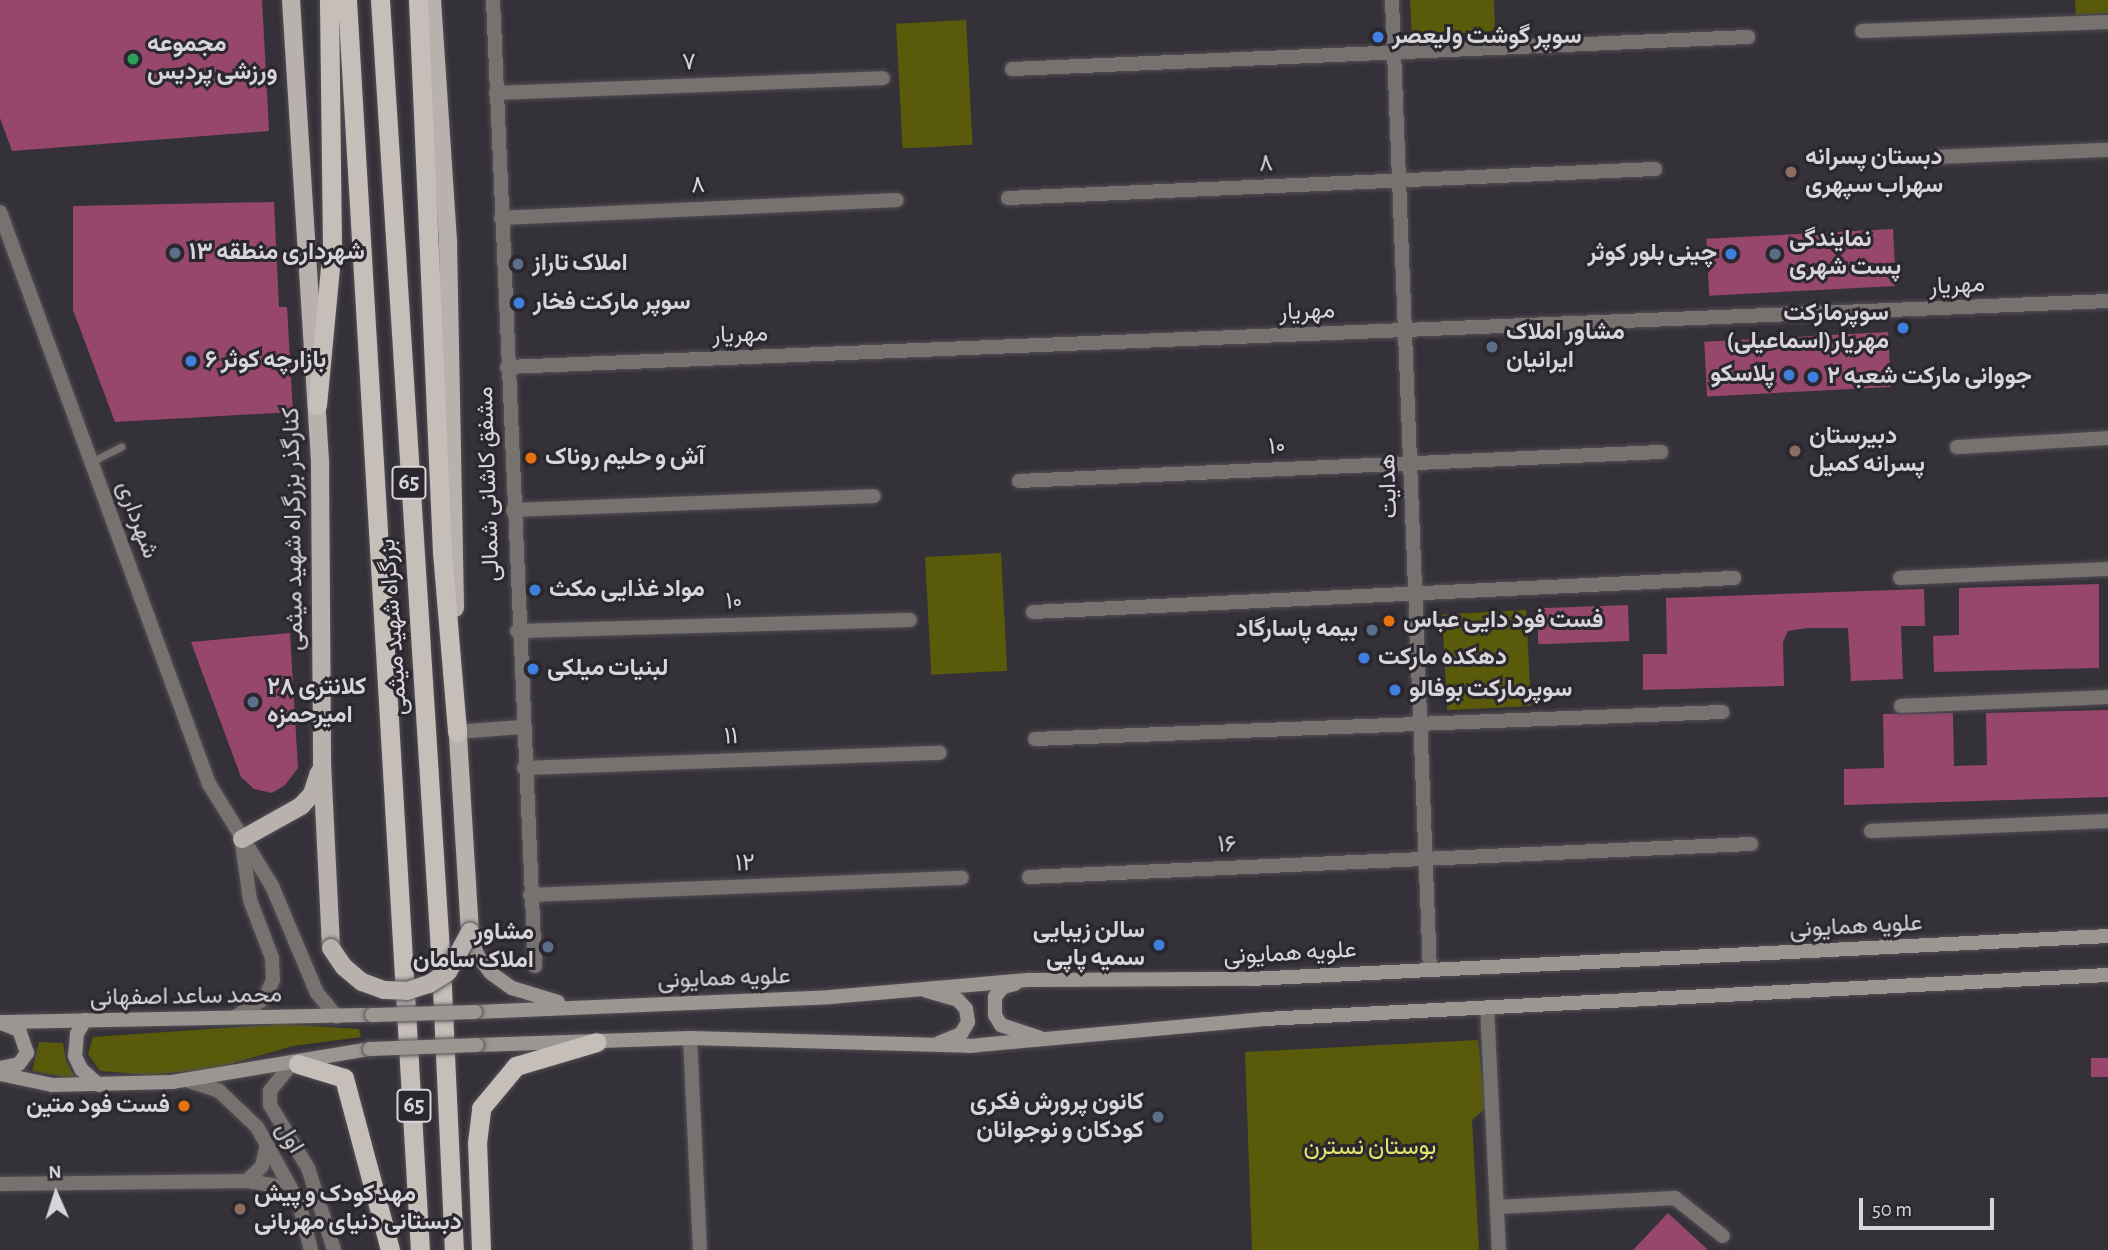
<!DOCTYPE html>
<meta charset="utf-8">
<style>
body{margin:0}
#map{position:relative;width:2108px;height:1250px;overflow:hidden;background:#353138;font-family:"Alegreya Sans",Vazirmatn,sans-serif}
div>[style]{position:absolute}
[style*='--x']{left:calc(var(--x)*1px);top:calc(var(--y)*1px);width:calc(var(--w)*1px);rotate:calc(var(--a)*1deg)}
.green>*{inset:0;background:#595b0a;transform-origin:0 0}
.building>*{inset:0;background:#98476c;transform-origin:0 0}
.roads{filter:drop-shadow(0 0 2px #524f55) drop-shadow(0 0 2px #524f55)}
.service>*{height:7px;margin:-3.5px;padding:0 3.5px;transform-origin:3.5px;border-radius:3.5px;background:#767270}
.minor>*{height:14px;margin:-7px;padding:0 7px;transform-origin:7px;border-radius:7px;background:#767270}
.tertiary>*{height:14px;margin:-7px;padding:0 7px;transform-origin:7px;border-radius:7px;background:#767270}
.secondary>*{height:14px;margin:-7px;padding:0 7px;transform-origin:7px;border-radius:7px;background:#9c9692}
.primary>*{height:18px;margin:-9px;padding:0 9px;transform-origin:9px;border-radius:9px;background:#b9b1ad}
.trunk>*{height:19px;margin:-9.5px;padding:0 9.5px;transform-origin:9.5px;border-radius:9.5px;background:#c6beb8}
.bridges{filter:drop-shadow(0 0 2px #524f55) drop-shadow(0 0 2px #524f55)}
.secondary-bridge>*{height:14px;margin:-7px;padding:0 7px;transform-origin:7px;border-radius:7px;background:#9c9692}
.primary-bridge>*{height:18px;margin:-9px;padding:0 9px;transform-origin:9px;border-radius:9px;background:#b9b1ad}
.dots>*{width:19px;height:19px;translate:-50% -50%;box-sizing:border-box;border:4px solid #2b272e;border-radius:50%}
span{translate:-50% -50%;white-space:nowrap;text-align:center;line-height:1.15;-webkit-text-stroke:6px #2b272e;paint-order:stroke}
.shield-label span{padding:2px 5px;background:#2b272e;border:2px solid;border-radius:5px;-webkit-text-stroke-width:0}
.shield-label{font-size:23px;color:#d7d5d9;font-weight:700}
.poi-label{font-size:24px;color:#d7d5d9;font-weight:700}
.left{translate:0 -50%;text-align:left}
.right{translate:-100% -50%;text-align:right}
.street-label{font-size:24px;color:#d7d5d9}
.park-label{font-size:24px;color:#e2e76c}
.north{position:absolute;left:21px;top:1159px;width:70px;height:70px;-webkit-text-stroke:5px #2b272e;paint-order:stroke;rotate:357deg;font-size:19px;font-weight:700;line-height:28px;text-align:center;color:#d7d5d9}
.north::after{content:'';display:block;margin:auto;width:24px;height:32px;background:#d7d5d9;clip-path:polygon(50% 0,100% 100%,50% 72%,0 100%)}
.scale{position:absolute;left:1859px;top:1198px;width:135px;height:32px;box-sizing:border-box;border:4px solid #d7d5d9;border-top:0;padding-left:9px;font-size:21px;line-height:24px;white-space:nowrap;color:#d7d5d9;-webkit-text-stroke:5px #2b272e;paint-order:stroke}
</style>
<div id="map">
<div class="green">
<div style="clip-path:polygon(1410px 0,1494px 0,1495px 31px,1412px 37px)"></div>
<div style="clip-path:polygon(2075px 0,2108px 0,2108px 13px,2076px 15px)"></div>
<div style="left:966px;top:20px;width:125px;height:70px;rotate:87deg"></div>
<div style="left:1001px;top:553px;width:118px;height:76px;rotate:87deg"></div>
<div style="left:1526px;top:610px;width:96px;height:84px;rotate:87deg"></div>
<div style="clip-path:polygon(283px 1024px,359px 1029px,361px 1037px,293px 1046px,216px 1068px,149px 1075px,100px 1071px,88px 1054px,93px 1037px)"></div>
<div style="clip-path:polygon(1478px 1040px,1486px 1108px,1472px 1120px,1479px 1250px,1252px 1250px,1245px 1052px)"></div>
<div style="clip-path:polygon(39px 1042px,63px 1043px,66px 1061px,76px 1079px,32px 1071px)"></div>
</div>
<div class="building">
<div style="clip-path:polygon(0 0,262px 0,269px 131px,12px 151px,0 118px)"></div>
<div style="clip-path:polygon(274px 202px,279px 307px,287px 307px,293px 412px,115px 422px,73px 310px,73px 206px)"></div>
<div style="left:1893px;top:229px;width:57px;height:187px;rotate:87deg"></div>
<div style="left:1888px;top:332px;width:55px;height:184px;rotate:87deg"></div>
<div style="clip-path:polygon(2099px 584px,2099px 668px,1934px 672px,1933px 636px,1959px 635px,1959px 588px)"></div>
<div style="clip-path:polygon(1924px 589px,1925px 626px,1901px 626px,1903px 679px,1851px 681px,1848px 628px,1807px 628px,1788px 631px,1783px 642px,1784px 686px,1643px 690px,1643px 654px,1667px 654px,1666px 598px)"></div>
<div style="left:1628px;top:605px;width:36px;height:91px;rotate:88deg"></div>
<div style="clip-path:polygon(290px 633px,298px 768px,285px 785px,272px 793px,254px 789px,241px 777px,191px 642px)"></div>
<div style="clip-path:polygon(2108px 710px,2108px 797px,1844px 805px,1844px 769px,1884px 768px,1883px 714px,1953px 713px,1954px 766px,1987px 765px,1986px 713px)"></div>
<div style="left:2108px;top:1058px;width:19px;height:17px;rotate:90deg"></div>
<div style="clip-path:polygon(1668px 1213px,1708px 1250px,1633px 1250px)"></div>
</div>
<div class="roads">
<div class="service">
<div style="--x:91;--y:462;--w:34;--a:-27"></div>
</div>
<div class="minor">
<div style="--x:1862;--y:31;--w:246;--a:-2.1"></div>
<div style="--x:1012;--y:69;--w:737;--a:-2.49"></div>
<div style="--x:496;--y:93;--w:387;--a:-2.2"></div>
<div style="--x:1938;--y:157;--w:170;--a:-2.4"></div>
<div style="--x:1008;--y:198;--w:648;--a:-2.57"></div>
<div style="--x:501;--y:218;--w:396;--a:-2.6"></div>
<div style="--x:1957;--y:447;--w:151;--a:-3.4"></div>
<div style="--x:1019;--y:481;--w:643;--a:-2.59"></div>
<div style="--x:513;--y:510;--w:361;--a:-2.2"></div>
<div style="--x:1900;--y:578;--w:208;--a:-2.5"></div>
<div style="--x:1033;--y:612;--w:702;--a:-2.78"></div>
<div style="--x:517;--y:631;--w:393;--a:-1.6"></div>
<div style="--x:1901;--y:706;--w:207;--a:-2.5"></div>
<div style="--x:1035;--y:739;--w:688;--a:-2.25"></div>
<div style="--x:524;--y:768;--w:416;--a:-2.1"></div>
<div style="--x:1871;--y:831;--w:237;--a:-2.4"></div>
<div style="--x:1029;--y:877;--w:723;--a:-2.62"></div>
<div style="--x:530;--y:895;--w:432;--a:-2.3"></div>
<div style="--x:1487;--y:1007;--w:243;--a:87.2"></div>
<div style="--x:690;--y:1038;--w:212;--a:87.3"></div>
<div style="--x:247;--y:1181;--w:21;--a:-45"></div>
<div style="--x:262;--y:1166;--w:22;--a:-77"></div>
<div style="--x:0;--y:1184;--w:247;--a:-0.7"></div>
<div style="--x:247;--y:1181;--w:31;--a:9"></div>
<div style="--x:278;--y:1186;--w:23;--a:34"></div>
<div style="--x:1497;--y:1207;--w:178;--a:-2.9"></div>
<div style="--x:1675;--y:1198;--w:61;--a:38.4"></div>
</div>
<div class="tertiary">
<div style="--x:493;--y:0;--w:967;--a:87.51"></div>
<div style="--x:1392;--y:0;--w:971;--a:87.76"></div>
<div style="--x:0;--y:212;--w:609;--a:69.93"></div>
<div style="--x:209;--y:784;--w:120;--a:58.3"></div>
<div style="--x:272;--y:886;--w:116;--a:67.2"></div>
<div style="--x:317;--y:993;--w:31;--a:50"></div>
<div style="--x:507;--y:367;--w:1602;--a:-2.36"></div>
<div style="--x:457;--y:732;--w:64;--a:-4.5"></div>
<div style="--x:235;--y:1017;--w:36;--a:-32"></div>
<div style="--x:265;--y:998;--w:20;--a:-66"></div>
<div style="--x:273;--y:980;--w:22;--a:-93"></div>
<div style="--x:272;--y:958;--w:62;--a:-110.8"></div>
<div style="--x:250;--y:900;--w:57;--a:-98.1"></div>
<div style="--x:290;--y:1066;--w:32;--a:129"></div>
<div style="--x:270;--y:1091;--w:14;--a:90"></div>
<div style="--x:270;--y:1105;--w:74;--a:58.9"></div>
<div style="--x:308;--y:1168;--w:86;--a:72.4"></div>
<div style="--x:189;--y:1081;--w:32;--a:18"></div>
<div style="--x:219;--y:1091;--w:52;--a:43.5"></div>
<div style="--x:257;--y:1127;--w:87;--a:61.1"></div>
<div style="--x:299;--y:1203;--w:49;--a:75.7"></div>
</div>
<div class="secondary">
<div style="--x:470;--y:932;--w:25;--a:72"></div>
<div style="--x:478;--y:956;--w:21;--a:53"></div>
<div style="--x:491;--y:973;--w:26;--a:36"></div>
<div style="--x:512;--y:988;--w:48;--a:16.9"></div>
<div style="--x:1015;--y:984;--w:12;--a:166"></div>
<div style="--x:1003;--y:987;--w:13;--a:129"></div>
<div style="--x:995;--y:997;--w:18;--a:90"></div>
<div style="--x:995;--y:1015;--w:12;--a:59"></div>
<div style="--x:1001;--y:1025;--w:40;--a:18"></div>
<div style="--x:927;--y:991;--w:32;--a:16"></div>
<div style="--x:958;--y:1000;--w:12;--a:48"></div>
<div style="--x:966;--y:1009;--w:13;--a:81"></div>
<div style="--x:968;--y:1022;--w:14;--a:120"></div>
<div style="--x:961;--y:1034;--w:24;--a:158"></div>
<div style="--x:475;--y:1012;--w:355;--a:-2.4"></div>
<div style="--x:830;--y:997;--w:201;--a:-4.9"></div>
<div style="--x:1030;--y:980;--w:221;--a:-0.3"></div>
<div style="--x:1251;--y:979;--w:858;--a:-2.87"></div>
<div style="--x:85;--y:1020;--w:16;--a:120"></div>
<div style="--x:77;--y:1034;--w:22;--a:95"></div>
<div style="--x:75;--y:1056;--w:14;--a:65"></div>
<div style="--x:81;--y:1069;--w:24;--a:42"></div>
<div style="--x:0;--y:1022;--w:372;--a:-1.1"></div>
<div style="--x:477;--y:1045;--w:213;--a:-1.9"></div>
<div style="--x:690;--y:1038;--w:279;--a:1.6"></div>
<div style="--x:969;--y:1046;--w:297;--a:-5.2"></div>
<div style="--x:1265;--y:1019;--w:844;--a:-2.99"></div>
<div style="--x:0;--y:1068;--w:19;--a:-12"></div>
<div style="--x:19;--y:1064;--w:14;--a:-54"></div>
<div style="--x:27;--y:1053;--w:24;--a:-109"></div>
<div style="--x:19;--y:1030;--w:17;--a:-159"></div>
<div style="--x:0;--y:1074;--w:53;--a:11.9"></div>
<div style="--x:52;--y:1085;--w:120;--a:-1.4"></div>
<div style="--x:172;--y:1082;--w:201;--a:-9.5"></div>
</div>
<div class="primary">
<div style="--x:291;--y:0;--w:466;--a:86.4"></div>
<div style="--x:320;--y:465;--w:298;--a:89.6"></div>
<div style="--x:322;--y:763;--w:185;--a:87.2"></div>
<div style="--x:432;--y:0;--w:244;--a:86.2"></div>
<div style="--x:448;--y:243;--w:365;--a:88.9"></div>
<div style="--x:457;--y:720;--w:212;--a:86.5"></div>
<div style="--x:242;--y:839;--w:68;--a:-29.2"></div>
<div style="--x:301;--y:806;--w:16;--a:-47"></div>
<div style="--x:312;--y:794;--w:22;--a:-72"></div>
</div>
<div class="trunk">
<div style="--x:347;--y:0;--w:1252;--a:86.66"></div>
<div style="--x:380;--y:0;--w:968;--a:86.39"></div>
<div style="--x:441;--y:966;--w:284;--a:87.4"></div>
<div style="--x:418;--y:0;--w:553;--a:87.51"></div>
<div style="--x:442;--y:552;--w:181;--a:85.2"></div>
<div style="--x:317;--y:405;--w:159;--a:-84.6"></div>
<div style="--x:332;--y:247;--w:247;--a:-90.7"></div>
<div style="--x:298;--y:1064;--w:48;--a:16.9"></div>
<div style="--x:344;--y:1078;--w:178;--a:75"></div>
<div style="--x:481;--y:1250;--w:107;--a:-92.1"></div>
<div style="--x:477;--y:1143;--w:35;--a:-83"></div>
<div style="--x:481;--y:1108;--w:55;--a:-50.2"></div>
<div style="--x:516;--y:1066;--w:84;--a:-16.5"></div>
</div>
</div>
<div class="bridges">
<div class="secondary-bridge">
<div style="--x:372;--y:1015;--w:103;--a:-1.7"></div>
<div style="--x:370;--y:1049;--w:107;--a:-2.1"></div>
</div>
<div class="primary-bridge">
<div style="--x:331;--y:948;--w:23;--a:56"></div>
<div style="--x:344;--y:967;--w:23;--a:40"></div>
<div style="--x:362;--y:982;--w:23;--a:20"></div>
<div style="--x:384;--y:990;--w:23;--a:2"></div>
<div style="--x:407;--y:991;--w:23;--a:-18"></div>
<div style="--x:429;--y:984;--w:22;--a:-32"></div>
<div style="--x:448;--y:972;--w:46;--a:-61.2"></div>
</div>
</div>
<div class="dots">
<div style="left:1378px;top:37px;background:#3f7fe0"></div>
<div style="left:133px;top:59px;background:#2e9e5b"></div>
<div style="left:1791px;top:172px;background:#8d6e63"></div>
<div style="left:175px;top:253px;background:#5c6f8a"></div>
<div style="left:1731px;top:254px;background:#3f7fe0"></div>
<div style="left:1775px;top:254px;background:#5c6f8a"></div>
<div style="left:518px;top:264px;background:#5c6f8a"></div>
<div style="left:519px;top:303px;background:#3f7fe0"></div>
<div style="left:1903px;top:328px;background:#3f7fe0"></div>
<div style="left:1492px;top:347px;background:#5c6f8a"></div>
<div style="left:191px;top:361px;background:#3f7fe0"></div>
<div style="left:1789px;top:375px;background:#3f7fe0"></div>
<div style="left:1813px;top:377px;background:#3f7fe0"></div>
<div style="left:1795px;top:451px;background:#8d6e63"></div>
<div style="left:531px;top:458px;background:#e8710a"></div>
<div style="left:535px;top:590px;background:#3f7fe0"></div>
<div style="left:1389px;top:621px;background:#e8710a"></div>
<div style="left:1372px;top:630px;background:#5c6f8a"></div>
<div style="left:1364px;top:658px;background:#3f7fe0"></div>
<div style="left:533px;top:669px;background:#3f7fe0"></div>
<div style="left:1395px;top:690px;background:#3f7fe0"></div>
<div style="left:253px;top:702px;background:#5c6f8a"></div>
<div style="left:1159px;top:945px;background:#3f7fe0"></div>
<div style="left:548px;top:947px;background:#5c6f8a"></div>
<div style="left:184px;top:1106px;background:#e8710a"></div>
<div style="left:1158px;top:1117px;background:#5c6f8a"></div>
<div style="left:240px;top:1209px;background:#8d6e63"></div>
</div>
<div class="shield-label">
<span style="left:409px;top:483px">65</span>
<span style="left:414px;top:1106px">65</span>
</div>
<div class="poi-label">
<span class="left" style="left:1392px;top:37px">سوپر گوشت ولیعصر</span>
<span class="left" style="left:147px;top:59px">مجموعه<br>ورزشی پردیس</span>
<span class="left" style="left:1805px;top:172px">دبستان پسرانه<br>سهراب سپهری</span>
<span class="left" style="left:1789px;top:254px">نمایندگی<br>پست شهری</span>
<span class="left" style="left:189px;top:253px">شهرداری منطقه ۱۳</span>
<span class="right" style="left:1717px;top:254px">چینی بلور کوثر</span>
<span class="left" style="left:532px;top:264px">املاک تاراز</span>
<span class="left" style="left:533px;top:303px">سوپر مارکت فخار</span>
<span class="right" style="left:1889px;top:328px">سوپرمارکت<br>مهریار(اسماعیلی)</span>
<span class="left" style="left:1506px;top:347px">مشاور املاک<br>ایرانیان</span>
<span class="left" style="left:205px;top:361px">بازارچه کوثر ۶</span>
<span class="right" style="left:1775px;top:375px">پلاسکو</span>
<span class="left" style="left:1827px;top:377px">جووانی مارکت شعبه ۲</span>
<span class="left" style="left:1809px;top:451px">دبیرستان<br>پسرانه کمیل</span>
<span class="left" style="left:545px;top:458px">آش و حلیم روناک</span>
<span class="left" style="left:549px;top:590px">مواد غذایی مکث</span>
<span class="left" style="left:1403px;top:621px">فست فود دایی عباس</span>
<span class="right" style="left:1358px;top:630px">بیمه پاسارگاد</span>
<span class="left" style="left:1378px;top:658px">دهکده مارکت</span>
<span class="left" style="left:547px;top:669px">لبنیات میلکی</span>
<span class="left" style="left:267px;top:702px">کلانتری ۲۸<br>امیرحمزه</span>
<span class="left" style="left:1409px;top:690px">سوپرمارکت بوفالو</span>
<span class="right" style="left:1145px;top:945px">سالن زیبایی<br>سمیه پاپی</span>
<span class="right" style="left:534px;top:947px">مشاور<br>املاک سامان</span>
<span class="right" style="left:1144px;top:1117px">کانون پرورش فکری<br>کودکان و نوجوانان</span>
<span class="right" style="left:170px;top:1106px">فست فود متین</span>
<span class="left" style="left:254px;top:1209px">مهد کودک و پیش<br>دبستانی دنیای‌ مهربانی</span>
</div>
<div class="street-label">
<span style="left:689px;top:63px;rotate:-2deg">۷</span>
<span style="left:1266px;top:164px;rotate:-3deg">۸</span>
<span style="left:698px;top:186px;rotate:-3deg">۸</span>
<span style="left:1957px;top:286px;rotate:-3deg">مهریار</span>
<span style="left:1307px;top:312px;rotate:-2deg">مهریار</span>
<span style="left:740px;top:335px;rotate:-2deg">مهریار</span>
<span style="left:1277px;top:447px;rotate:-3deg">۱۰</span>
<span style="left:489px;top:484px;rotate:-92deg">مشفق کاشانی شمالی</span>
<span style="left:1389px;top:486px;rotate:-92deg">هدایت</span>
<span style="left:137px;top:520px;rotate:70deg">شهرداری</span>
<span style="left:294px;top:529px;rotate:-91deg">کنارگذر بزرگراه شهید میثمی</span>
<span style="left:734px;top:602px;rotate:-2deg">۱۰</span>
<span style="left:394px;top:627px;rotate:-94deg">بزرگراه شهید میثمی</span>
<span style="left:731px;top:737px;rotate:-2deg">۱۱</span>
<span style="left:1227px;top:845px;rotate:-3deg">۱۶</span>
<span style="left:745px;top:864px;rotate:-2deg">۱۲</span>
<span style="left:1856px;top:927px;rotate:-3deg">علویه همایونی</span>
<span style="left:1290px;top:954px;rotate:-3deg">علویه همایونی</span>
<span style="left:724px;top:979px;rotate:-2deg">علویه همایونی</span>
<span style="left:186px;top:997px;rotate:-1deg">محمد ساعد اصفهانی</span>
<span style="left:289px;top:1138px;rotate:59deg">اول</span>
</div>
<div class="park-label">
<span style="left:1370px;top:1148px">بوستان نسترن</span>
</div>
<div class="north">N</div>
<div class="scale">50 m</div>
</div>
